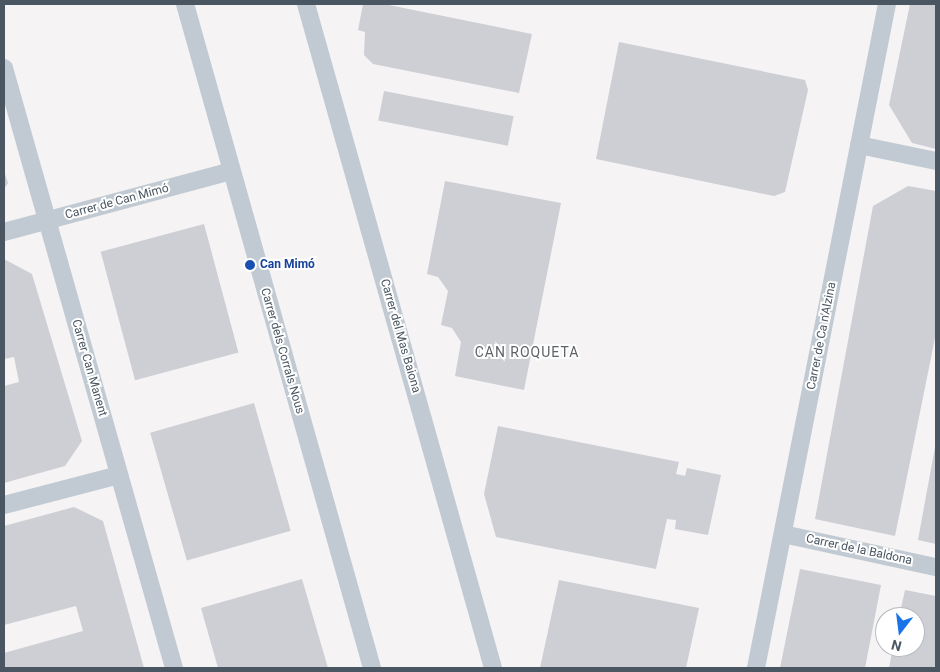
<!DOCTYPE html>
<meta charset="utf-8">
<style>
body{margin:0}
#map{position:relative;width:940px;height:672px;overflow:hidden;background:#f5f3f3;font-family:Roboto,sans-serif}
div>[style]{position:absolute}
[style*='--x']{left:calc(var(--x)*1px);top:calc(var(--y)*1px);width:calc(var(--w)*1px);rotate:calc(var(--a)*1deg)}
.building>*{inset:0;background:#cdcfd5;transform-origin:0 0}
.minor>*{height:18px;margin:-9px;padding:0 9px;transform-origin:9px;border-radius:9px;background:#c1cad2}
.dots>*{width:14px;height:14px;translate:-50% -50%;box-sizing:border-box;border:2px solid #fff;border-radius:50%}
span{translate:-50% -50%;white-space:nowrap;text-align:center;line-height:1.15;-webkit-text-stroke:4px #fff;paint-order:stroke}
.street-label{font-size:12px;color:#4a5661}
.transit-label{font-size:12px;color:#164399;font-weight:700}
.left{translate:0 -50%;text-align:left}
.neighbourhood-label{font-size:14px;color:#5f6368;letter-spacing:1px}
.frame{position:absolute;inset:0;border:5px solid #4a5661;pointer-events:none}
.north{position:absolute;left:875px;top:607px;width:50px;height:50px;box-sizing:border-box;background:#fff;border:1px solid #b7bbc0;border-radius:50%;rotate:195deg;font-size:14px;font-weight:700;line-height:20px;text-align:center;color:#4a5661}
.north::after{content:'';display:block;margin:auto;width:18px;height:22px;background:#1a73e8;clip-path:polygon(50% 0,100% 100%,50% 72%,0 100%)}
</style>
<div id="map">
<div class="building">
<div style="clip-path:polygon(363px 4px,384px 4px,532px 34px,519px 93px,373px 64px,364px 55px,365px 32px,358px 30px)"></div>
<div style="clip-path:polygon(910px 4px,936px 4px,936px 149px,912px 143px,889px 105px)"></div>
<div style="clip-path:polygon(619px 42px,805px 80px,808px 90px,785px 192px,774px 196px,596px 159px)"></div>
<div style="left:384px;top:91px;width:132px;height:30px;rotate:11deg"></div>
<div style="clip-path:polygon(4px 171px,8px 183px,4px 189px)"></div>
<div style="clip-path:polygon(445px 181px,561px 203px,524px 390px,455px 376px,461px 342px,452px 328px,441px 325px,448px 291px,438px 277px,427px 274px)"></div>
<div style="clip-path:polygon(908px 186px,936px 191px,936px 333px,895px 536px,815px 519px,873px 206px)"></div>
<div style="left:204px;top:224px;width:133px;height:107px;rotate:75deg"></div>
<div style="clip-path:polygon(4px 259px,32px 274px,82px 441px,65px 466px,4px 483px,4px 386px,19px 382px,14px 357px,4px 359px)"></div>
<div style="left:254px;top:403px;width:133px;height:108px;rotate:74deg"></div>
<div style="clip-path:polygon(498px 426px,679px 462px,676px 474px,685px 476px,687px 468px,721px 475px,708px 535px,675px 529px,676px 520px,667px 519px,656px 569px,496px 537px,484px 494px)"></div>
<div style="clip-path:polygon(935px 447px,936px 447px,936px 544px,918px 540px)"></div>
<div style="clip-path:polygon(74px 507px,103px 521px,144px 668px,4px 668px,4px 653px,83px 631px,76px 606px,4px 625px,4px 526px)"></div>
<div style="clip-path:polygon(800px 569px,881px 585px,865px 668px,780px 668px)"></div>
<div style="clip-path:polygon(302px 579px,328px 668px,218px 668px,201px 608px)"></div>
<div style="clip-path:polygon(559px 580px,699px 608px,686px 668px,540px 668px)"></div>
<div style="clip-path:polygon(905px 590px,936px 596px,936px 668px,889px 668px,893px 647px,915px 647px,915px 617px,899px 617px)"></div>
</div>
<div class="minor">
<div style="--x:185;--y:4;--w:690;--a:74.27"></div>
<div style="--x:306;--y:4;--w:690;--a:74.27"></div>
<div style="--x:4;--y:68;--w:624;--a:74.18"></div>
<div style="--x:859;--y:145;--w:79;--a:11.7"></div>
<div style="--x:4;--y:232;--w:235;--a:-15"></div>
<div style="--x:4;--y:505;--w:119;--a:-14.6"></div>
<div style="--x:783;--y:534;--w:157;--a:12.2"></div>
<div style="--x:756;--y:668;--w:677;--a:-78.84"></div>
</div>
<div class="dots">
<div style="left:250px;top:265px;background:#1a4fb4"></div>
</div>
<div class="street-label">
<span style="left:117px;top:202px;rotate:-15deg">Carrer de Can Mimó</span>
<span style="left:400px;top:336px;rotate:74deg">Carrer del Mas Baiona</span>
<span style="left:822px;top:336px;rotate:-79deg">Carrer de Ca n'Alzina</span>
<span style="left:282px;top:351px;rotate:74deg">Carrer dels Corrals Nous</span>
<span style="left:89px;top:368px;rotate:74deg">Carrer Can Manent</span>
<span style="left:859px;top:550px;rotate:12deg">Carrer de la Baldona</span>
</div>
<div class="transit-label">
<span class="left" style="left:260px;top:265px">Can Mimó</span>
</div>
<div class="neighbourhood-label">
<span style="left:527px;top:352px">CAN ROQUETA</span>
</div>
<div class="frame"></div>
<div class="north">N</div>
</div>
